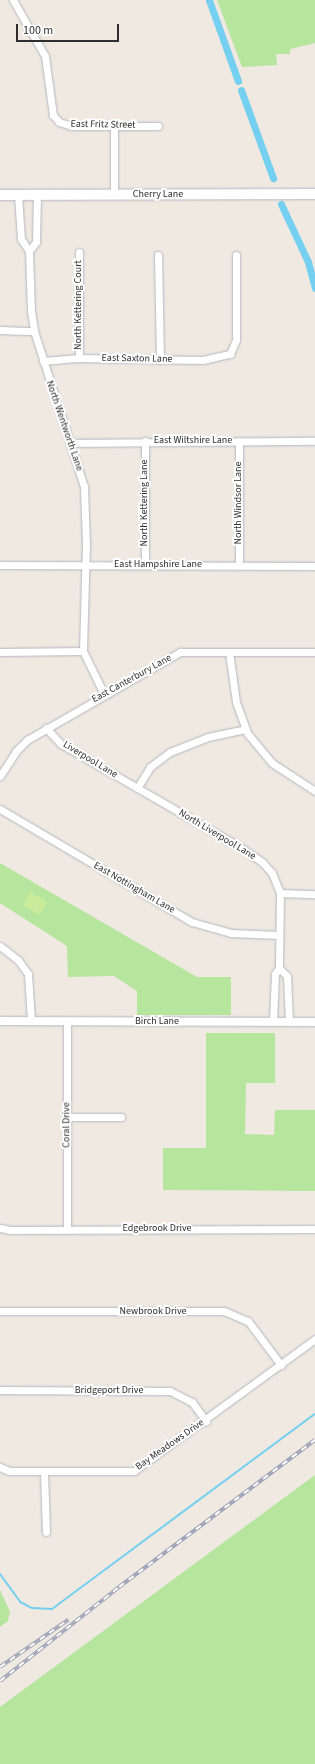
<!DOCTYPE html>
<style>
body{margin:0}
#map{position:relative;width:315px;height:1764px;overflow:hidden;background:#efe9e1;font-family:"Source Sans 3",sans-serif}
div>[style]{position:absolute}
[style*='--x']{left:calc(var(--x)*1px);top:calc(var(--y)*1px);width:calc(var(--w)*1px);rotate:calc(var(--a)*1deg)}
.green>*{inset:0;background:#b6e59e}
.pitch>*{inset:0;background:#c9ec9a;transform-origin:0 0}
.stream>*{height:2px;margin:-1px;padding:0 1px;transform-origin:1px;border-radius:1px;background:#75cff0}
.canal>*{height:7px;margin:-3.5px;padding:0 3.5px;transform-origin:3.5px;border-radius:3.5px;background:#75cff0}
.roads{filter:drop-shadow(0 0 1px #b4b7c1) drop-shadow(0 0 1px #b4b7c1)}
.minor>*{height:7px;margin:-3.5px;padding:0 3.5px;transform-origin:3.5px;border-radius:3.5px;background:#fff}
.tertiary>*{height:8px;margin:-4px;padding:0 4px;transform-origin:4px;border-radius:4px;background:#fff}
.secondary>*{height:10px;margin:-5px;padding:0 5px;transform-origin:5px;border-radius:5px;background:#fff}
.rail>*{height:3.5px;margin-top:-1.75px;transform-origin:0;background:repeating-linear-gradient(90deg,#fff 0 6px,#a3a6b8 0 12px);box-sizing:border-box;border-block:1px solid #a3a6b8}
span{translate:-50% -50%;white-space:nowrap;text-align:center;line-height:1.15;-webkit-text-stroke:4px #fff;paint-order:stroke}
.street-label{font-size:10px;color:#2e2e2e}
.scale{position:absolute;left:16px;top:24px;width:103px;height:18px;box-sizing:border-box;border:2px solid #2e2e2e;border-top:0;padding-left:5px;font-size:12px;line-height:14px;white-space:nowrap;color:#2e2e2e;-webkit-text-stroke:3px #fff;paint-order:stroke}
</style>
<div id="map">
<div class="green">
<div style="clip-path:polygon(217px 0,315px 0,315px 43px,290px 49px,290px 54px,276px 54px,277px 65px,242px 67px)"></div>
<div style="clip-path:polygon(0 863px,197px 977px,231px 977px,231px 1015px,137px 1015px,137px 991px,114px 976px,68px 977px,67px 946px,0 903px)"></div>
<div style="clip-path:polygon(206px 1033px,275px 1033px,275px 1083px,246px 1083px,245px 1134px,274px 1135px,275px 1110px,315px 1110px,315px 1191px,163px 1190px,163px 1148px,206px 1148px)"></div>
<div style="clip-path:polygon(315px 1475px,315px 1764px,0 1764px,0 1707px)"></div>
<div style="clip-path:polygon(0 1590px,10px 1612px,8px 1621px,0 1627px)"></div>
</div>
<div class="pitch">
<div style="left:30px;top:892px;width:20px;height:15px;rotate:30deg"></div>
</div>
<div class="stream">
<div style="--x:0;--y:1574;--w:34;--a:54"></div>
<div style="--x:20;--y:1602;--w:13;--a:27"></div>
<div style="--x:32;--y:1608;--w:20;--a:3"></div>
<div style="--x:52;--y:1609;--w:327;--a:-36.6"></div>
</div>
<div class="canal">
<div style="--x:209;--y:0;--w:86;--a:70.3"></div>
<div style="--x:241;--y:90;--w:94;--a:70"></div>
<div style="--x:281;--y:204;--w:64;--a:65"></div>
<div style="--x:308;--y:262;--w:27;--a:75"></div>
</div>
<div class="roads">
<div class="minor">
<div style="--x:13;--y:0;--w:64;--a:60.3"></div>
<div style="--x:45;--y:56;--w:60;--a:82.3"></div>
<div style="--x:53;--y:115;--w:9;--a:49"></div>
<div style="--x:59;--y:122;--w:14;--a:17"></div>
<div style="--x:72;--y:126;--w:86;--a:0"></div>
<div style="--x:114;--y:126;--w:69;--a:90"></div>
<div style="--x:18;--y:195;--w:44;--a:86.1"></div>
<div style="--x:21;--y:239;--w:14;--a:56"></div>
<div style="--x:29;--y:251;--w:60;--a:88.1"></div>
<div style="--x:31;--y:311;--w:20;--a:81"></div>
<div style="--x:34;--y:331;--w:164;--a:72.2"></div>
<div style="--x:84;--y:487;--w:56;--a:88"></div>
<div style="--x:86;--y:543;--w:108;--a:91.6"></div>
<div style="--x:83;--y:651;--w:48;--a:64"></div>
<div style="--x:29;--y:251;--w:11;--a:-52"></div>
<div style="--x:36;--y:242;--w:47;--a:-88.8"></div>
<div style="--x:79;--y:252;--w:106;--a:90"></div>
<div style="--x:158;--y:255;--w:105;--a:88.9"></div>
<div style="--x:0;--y:330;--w:34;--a:2"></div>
<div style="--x:43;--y:361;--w:36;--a:-5"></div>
<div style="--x:79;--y:358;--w:124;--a:0.9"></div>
<div style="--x:203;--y:360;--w:28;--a:-13"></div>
<div style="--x:230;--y:354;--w:15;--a:-67"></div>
<div style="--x:236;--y:340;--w:85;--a:-90"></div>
<div style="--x:239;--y:441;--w:124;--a:90"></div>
<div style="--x:71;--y:443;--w:244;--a:-0.5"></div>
<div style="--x:0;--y:565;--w:315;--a:0.2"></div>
<div style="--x:145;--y:565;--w:124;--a:-90"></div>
<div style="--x:0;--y:652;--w:83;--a:-0.7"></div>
<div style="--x:229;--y:652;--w:50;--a:82"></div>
<div style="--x:236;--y:702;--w:33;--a:70"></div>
<div style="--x:247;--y:733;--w:39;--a:50"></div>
<div style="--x:272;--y:763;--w:51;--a:33.1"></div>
<div style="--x:46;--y:728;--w:22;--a:47"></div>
<div style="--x:61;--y:744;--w:207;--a:29.9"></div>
<div style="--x:240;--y:847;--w:27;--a:34"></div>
<div style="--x:262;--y:862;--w:15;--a:48"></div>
<div style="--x:272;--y:873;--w:22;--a:68"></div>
<div style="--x:280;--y:893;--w:75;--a:90.8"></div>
<div style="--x:279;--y:968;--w:7;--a:124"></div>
<div style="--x:275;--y:974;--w:48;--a:92.4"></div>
<div style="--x:0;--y:776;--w:30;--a:-57"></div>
<div style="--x:16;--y:751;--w:16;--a:-45"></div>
<div style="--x:27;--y:740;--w:177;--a:-29.9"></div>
<div style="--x:180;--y:652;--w:135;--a:0"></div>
<div style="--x:137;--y:788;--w:25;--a:-58"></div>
<div style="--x:150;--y:767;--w:25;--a:-37"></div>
<div style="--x:170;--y:752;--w:41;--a:-21.5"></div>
<div style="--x:208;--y:737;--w:38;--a:-12"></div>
<div style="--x:0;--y:809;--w:223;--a:30.5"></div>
<div style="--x:192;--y:922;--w:41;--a:15.8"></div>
<div style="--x:231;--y:933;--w:48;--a:2.4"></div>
<div style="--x:280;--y:893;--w:35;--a:2"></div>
<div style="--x:0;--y:946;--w:23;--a:38"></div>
<div style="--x:18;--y:960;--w:17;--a:54"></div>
<div style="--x:28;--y:974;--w:47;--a:86.3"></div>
<div style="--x:279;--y:968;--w:11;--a:45"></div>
<div style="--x:287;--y:976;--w:46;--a:87.5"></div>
<div style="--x:67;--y:1117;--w:54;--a:0"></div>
<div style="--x:0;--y:1228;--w:10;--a:11"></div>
<div style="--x:10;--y:1230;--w:305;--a:-0.2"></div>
<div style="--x:67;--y:1229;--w:208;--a:-90"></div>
<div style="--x:0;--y:1311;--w:224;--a:0"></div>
<div style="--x:224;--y:1311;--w:26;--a:23"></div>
<div style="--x:248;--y:1321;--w:55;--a:53.1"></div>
<div style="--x:0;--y:1390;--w:170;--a:0.3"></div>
<div style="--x:170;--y:1391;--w:25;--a:27"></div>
<div style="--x:192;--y:1402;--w:24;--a:54"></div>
<div style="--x:0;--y:1467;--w:10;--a:24"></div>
<div style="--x:9;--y:1471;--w:125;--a:0"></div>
<div style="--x:134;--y:1471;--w:224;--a:-36.1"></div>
<div style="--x:44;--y:1472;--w:60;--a:88.1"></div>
</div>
<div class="tertiary">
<div style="--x:0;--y:1021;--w:315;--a:0.2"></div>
</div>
<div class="secondary">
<div style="--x:0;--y:195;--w:315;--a:-0.2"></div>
</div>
</div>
<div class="rail">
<div style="--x:0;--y:1667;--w:83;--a:-34.7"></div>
<div style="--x:0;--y:1681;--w:152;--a:-38.3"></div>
<div style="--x:119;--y:1587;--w:245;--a:-36.9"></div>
</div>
<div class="street-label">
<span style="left:103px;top:125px;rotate:1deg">East Fritz Street</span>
<span style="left:158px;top:195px">Cherry Lane</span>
<span style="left:79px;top:305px;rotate:-90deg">North Kettering Court</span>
<span style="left:137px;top:359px;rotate:1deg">East Saxton Lane</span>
<span style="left:64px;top:426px;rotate:71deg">North Wentworth Lane</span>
<span style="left:193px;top:441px">East Wiltshire Lane</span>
<span style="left:145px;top:503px;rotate:-90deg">North Kettering Lane</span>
<span style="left:239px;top:503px;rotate:-90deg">North Windsor Lane</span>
<span style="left:158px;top:565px">East Hampshire Lane</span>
<span style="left:132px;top:679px;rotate:-29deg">East Canterbury Lane</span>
<span style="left:90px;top:760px;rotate:31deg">Liverpool Lane</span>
<span style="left:217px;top:835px;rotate:31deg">North Liverpool Lane</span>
<span style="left:134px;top:888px;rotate:30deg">East Nottingham Lane</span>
<span style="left:157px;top:1022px">Birch Lane</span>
<span style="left:67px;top:1125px;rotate:-90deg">Coral Drive</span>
<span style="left:157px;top:1229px">Edgebrook Drive</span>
<span style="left:153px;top:1312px">Newbrook Drive</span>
<span style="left:109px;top:1391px">Bridgeport Drive</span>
<span style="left:170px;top:1445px;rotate:-35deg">Bay Meadows Drive</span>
</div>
<div class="scale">100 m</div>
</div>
